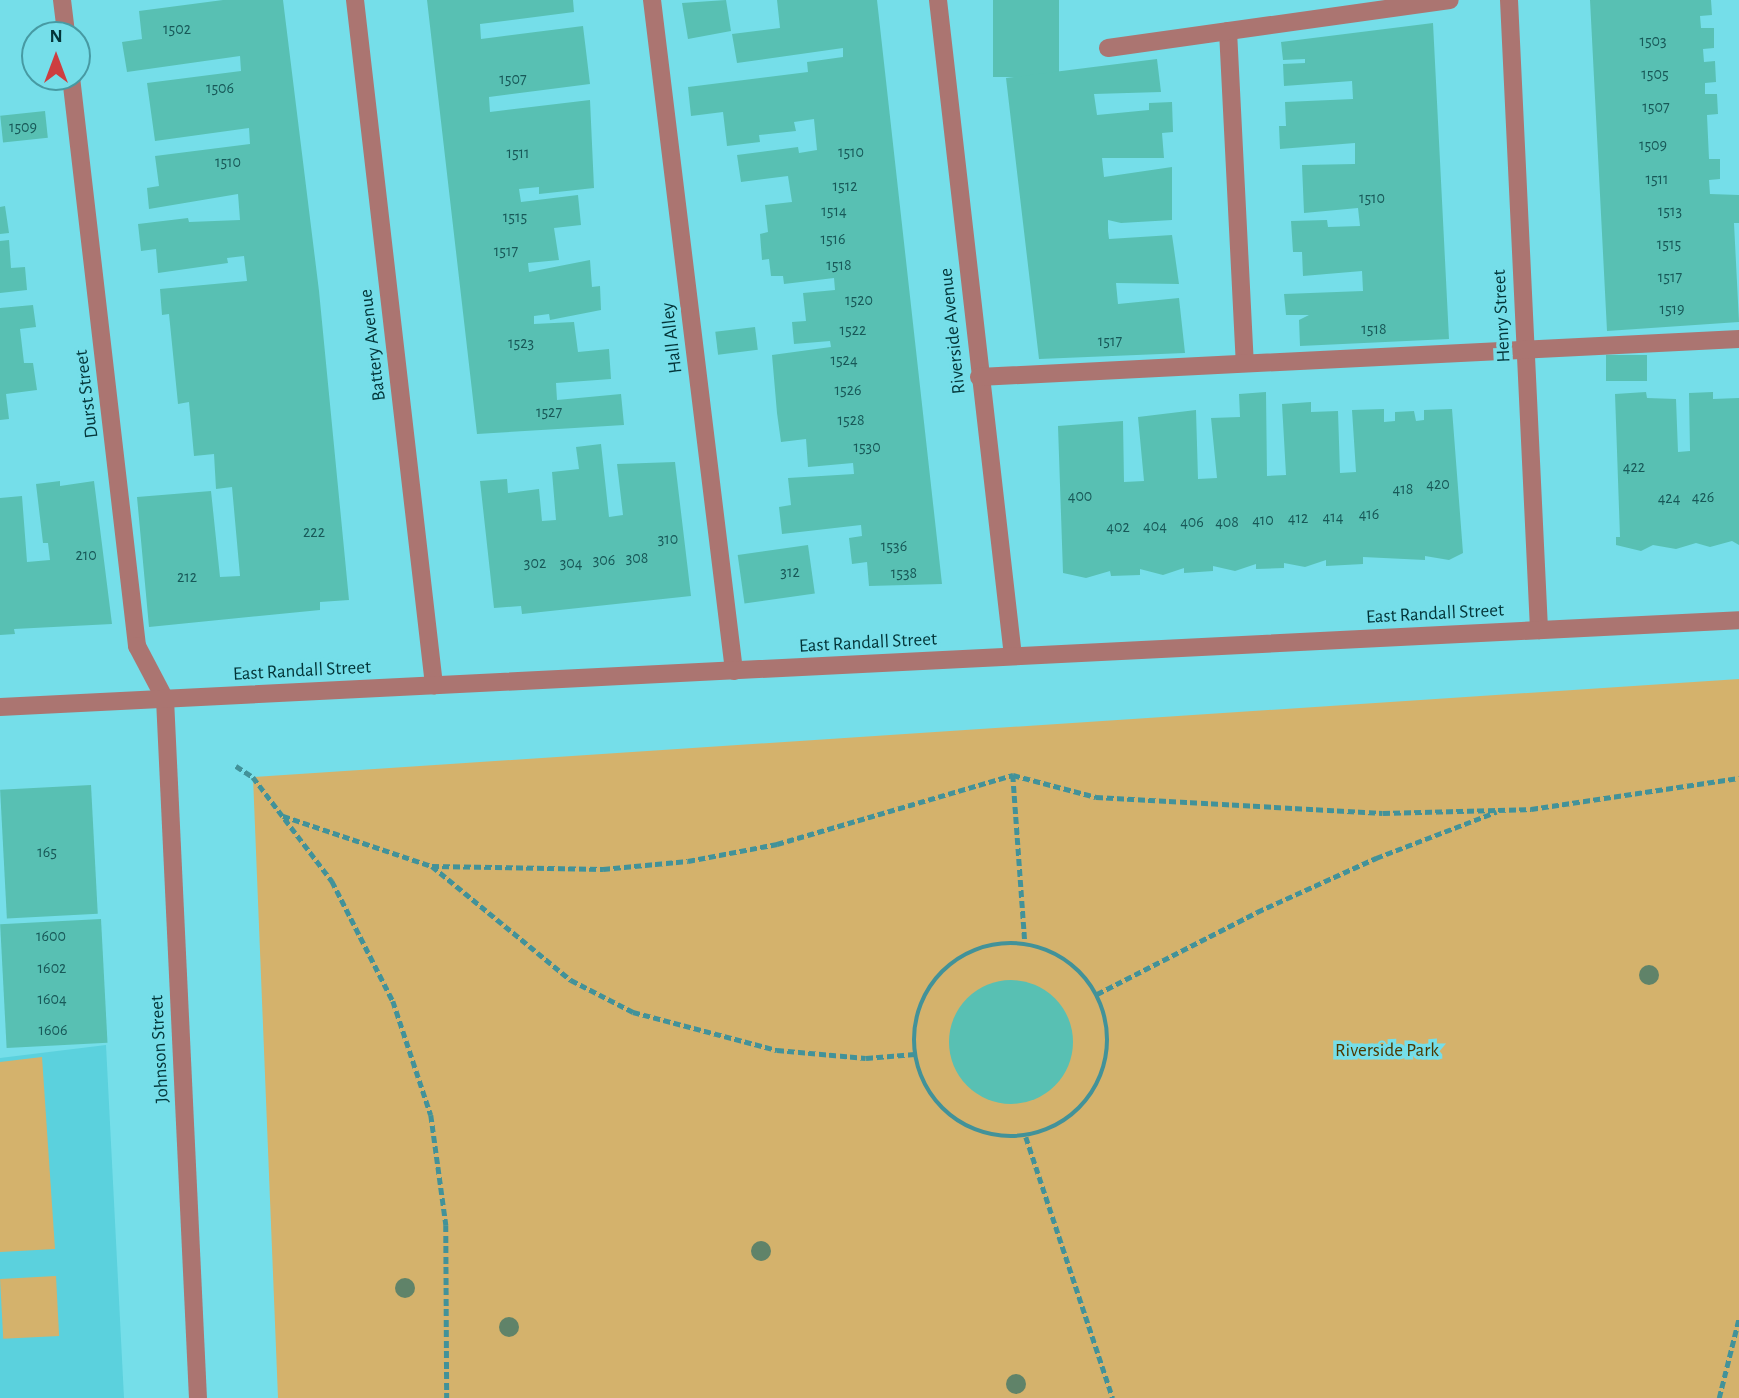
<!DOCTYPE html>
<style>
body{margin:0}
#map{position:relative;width:1739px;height:1398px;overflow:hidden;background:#75dee9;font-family:"Alegreya Sans",sans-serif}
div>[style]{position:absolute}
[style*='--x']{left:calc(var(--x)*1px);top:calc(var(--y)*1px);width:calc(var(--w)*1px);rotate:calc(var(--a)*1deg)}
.built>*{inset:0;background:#5bd1dd}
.green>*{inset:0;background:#d4b26c;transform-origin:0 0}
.building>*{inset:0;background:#58c0b3;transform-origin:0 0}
.round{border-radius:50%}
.path>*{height:4.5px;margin-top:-2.25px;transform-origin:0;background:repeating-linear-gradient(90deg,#429299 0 7px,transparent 0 10.5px)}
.path>.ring{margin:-2.25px;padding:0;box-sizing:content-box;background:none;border:4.5px solid #429299;border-radius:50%}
.minor>*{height:18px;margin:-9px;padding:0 9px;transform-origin:9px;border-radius:9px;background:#ab7571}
.trees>*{width:20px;height:20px;margin:-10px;border-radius:50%;background:#608369}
span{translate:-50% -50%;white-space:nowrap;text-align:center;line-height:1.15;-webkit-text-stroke:7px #75dee9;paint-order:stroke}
.number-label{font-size:16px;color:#185858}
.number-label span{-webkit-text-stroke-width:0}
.street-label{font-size:19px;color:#033539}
.park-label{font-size:19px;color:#4e3800}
.north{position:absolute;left:21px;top:21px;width:70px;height:70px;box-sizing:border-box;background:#75dee9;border:2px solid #479aa3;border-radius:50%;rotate:0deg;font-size:19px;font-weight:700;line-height:28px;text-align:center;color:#033539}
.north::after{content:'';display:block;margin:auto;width:24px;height:32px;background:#cd3e40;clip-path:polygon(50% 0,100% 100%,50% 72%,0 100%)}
</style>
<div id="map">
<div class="built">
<div style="clip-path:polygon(106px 1045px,124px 1398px,0 1398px,0 1058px)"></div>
</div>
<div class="green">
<div style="clip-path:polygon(1739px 679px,1739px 1398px,278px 1398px,253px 777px)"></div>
<div style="clip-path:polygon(42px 1057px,55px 1249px,0 1252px,0 1062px)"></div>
<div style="left:56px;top:1276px;width:60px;height:56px;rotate:87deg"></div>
</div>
<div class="building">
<div style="clip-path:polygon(223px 0,283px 0,319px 291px,349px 600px,320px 602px,320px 610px,149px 627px,137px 497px,211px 491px,220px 577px,240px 576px,232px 487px,216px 489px,214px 454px,194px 456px,189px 402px,178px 404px,169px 314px,162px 315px,160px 289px,247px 281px,244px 256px,227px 258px,228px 263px,158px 273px,156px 249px,141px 251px,138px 224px,188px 218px,189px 222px,240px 220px,238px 194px,149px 209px,147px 188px,159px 186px,155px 156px,250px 144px,249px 128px,155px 141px,147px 83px,241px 71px,240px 56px,127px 72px,122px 42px,142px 39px,139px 11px)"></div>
<div style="clip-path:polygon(427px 0,573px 0,574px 12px,480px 24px,481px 39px,583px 26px,590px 84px,489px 97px,490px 112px,590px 100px,594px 188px,539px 194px,539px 187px,519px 189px,521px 202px,578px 195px,581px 225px,554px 228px,559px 260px,528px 263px,529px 272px,590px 260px,592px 287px,600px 286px,601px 310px,550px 320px,549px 314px,534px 316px,534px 324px,574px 322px,578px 352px,609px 349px,611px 379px,556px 383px,557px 400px,621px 394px,624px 425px,477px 434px)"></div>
<div style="clip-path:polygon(726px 0,731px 31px,688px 39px,682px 3px)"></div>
<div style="clip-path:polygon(777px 0,877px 0,942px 584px,869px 586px,867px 562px,852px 564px,849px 538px,862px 536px,861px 525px,782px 534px,779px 507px,791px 505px,788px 478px,854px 474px,853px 463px,808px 467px,806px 439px,781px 442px,777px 413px,772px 355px,831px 347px,830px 341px,794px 344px,792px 322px,806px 321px,803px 293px,835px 290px,834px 278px,784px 284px,783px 276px,771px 276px,769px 259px,762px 260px,760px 234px,768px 232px,765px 205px,792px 202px,788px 176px,741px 182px,737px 155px,798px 147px,799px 153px,817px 150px,814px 119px,794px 122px,796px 131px,759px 135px,760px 142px,727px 146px,723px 112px,691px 116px,688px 87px,808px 72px,807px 62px,843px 57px,843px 48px,737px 63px,732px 34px,780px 28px)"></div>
<div style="left:993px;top:0;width:66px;height:77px"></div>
<div style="clip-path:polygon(1590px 0,1711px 0,1712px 15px,1700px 16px,1701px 28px,1714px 28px,1714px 48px,1703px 49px,1704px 62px,1715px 61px,1716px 82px,1705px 83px,1705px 94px,1717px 94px,1718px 114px,1707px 115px,1709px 159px,1720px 159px,1720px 179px,1709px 180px,1710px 194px,1739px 195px,1739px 223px,1734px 223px,1739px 322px,1607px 331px)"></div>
<div style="clip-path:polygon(1433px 23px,1449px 339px,1300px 346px,1299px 320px,1309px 315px,1286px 315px,1284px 294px,1363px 291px,1362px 271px,1303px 276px,1302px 252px,1293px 252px,1291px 221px,1327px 220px,1328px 227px,1360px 226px,1358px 208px,1304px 213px,1302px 165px,1355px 164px,1355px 143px,1280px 149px,1279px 126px,1286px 126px,1285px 102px,1353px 99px,1352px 81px,1284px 86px,1283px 64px,1305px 63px,1305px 59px,1283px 60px,1281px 42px)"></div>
<div style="clip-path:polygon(1157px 59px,1161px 92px,1094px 94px,1097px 115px,1149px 110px,1149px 103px,1172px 102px,1173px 132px,1162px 133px,1164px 158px,1102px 158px,1104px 177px,1172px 167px,1172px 220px,1121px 223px,1108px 220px,1108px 231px,1109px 239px,1172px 235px,1179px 284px,1116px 283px,1118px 304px,1179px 298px,1185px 353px,1039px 359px,1006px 78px)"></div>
<div style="left:45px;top:111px;width:27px;height:45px;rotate:84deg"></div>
<div style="clip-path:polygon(5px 206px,9px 233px,0 234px,0 207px)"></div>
<div style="clip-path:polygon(9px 240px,11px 268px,25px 267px,27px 290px,0 293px,0 241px)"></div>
<div style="clip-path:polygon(33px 305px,36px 327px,20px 329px,24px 363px,33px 363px,37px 390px,6px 394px,9px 419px,0 420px,0 308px)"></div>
<div style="left:755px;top:327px;width:23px;height:40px;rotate:83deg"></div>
<div style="left:1647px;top:355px;width:26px;height:41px;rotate:90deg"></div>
<div style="clip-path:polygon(1266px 392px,1267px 476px,1286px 475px,1282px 404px,1311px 402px,1311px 412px,1338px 411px,1340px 473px,1356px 472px,1352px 410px,1384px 409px,1384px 422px,1395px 421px,1395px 412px,1414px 411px,1416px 421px,1424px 420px,1424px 410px,1452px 409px,1463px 553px,1449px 560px,1425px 556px,1425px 560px,1363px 557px,1363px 564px,1326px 566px,1326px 560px,1305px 567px,1284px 563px,1284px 568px,1256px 569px,1256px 564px,1235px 571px,1213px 566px,1213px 571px,1184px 573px,1184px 568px,1163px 575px,1140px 569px,1140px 575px,1111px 576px,1110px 571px,1086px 578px,1063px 573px,1058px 426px,1123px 421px,1124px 482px,1144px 481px,1138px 417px,1196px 410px,1198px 479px,1217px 478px,1211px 418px,1240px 417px,1239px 394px)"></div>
<div style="clip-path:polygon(1646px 392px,1647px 398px,1676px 399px,1678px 452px,1690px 451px,1689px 393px,1713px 392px,1713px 399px,1739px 398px,1739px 545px,1732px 541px,1710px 547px,1696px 543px,1676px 549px,1653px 545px,1641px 551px,1616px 545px,1616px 537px,1620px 537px,1615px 394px)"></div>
<div style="clip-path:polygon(601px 444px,609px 517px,623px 515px,617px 464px,675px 462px,691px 596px,522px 614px,521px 606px,494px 608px,480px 481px,507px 479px,508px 493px,539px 489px,542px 521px,556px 520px,552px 472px,579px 469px,576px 447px)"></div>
<div style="clip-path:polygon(60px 481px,60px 486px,94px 481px,112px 624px,14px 629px,15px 634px,0 635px,0 498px,22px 496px,27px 562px,50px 560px,48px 543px,43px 543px,36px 484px)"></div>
<div style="left:808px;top:545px;width:49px;height:71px;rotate:82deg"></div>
<div style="left:91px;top:785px;width:129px;height:91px;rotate:87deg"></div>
<div style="left:101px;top:919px;width:124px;height:101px;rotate:87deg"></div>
<div class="round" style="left:949px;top:980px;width:124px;height:124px"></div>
</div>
<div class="path">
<div style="--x:236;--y:766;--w:20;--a:33"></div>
<div style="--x:253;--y:777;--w:131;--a:52.8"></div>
<div style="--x:332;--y:881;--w:135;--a:63.1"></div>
<div style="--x:393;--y:1001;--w:120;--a:71.6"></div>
<div style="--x:431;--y:1115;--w:111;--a:82.2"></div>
<div style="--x:446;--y:1225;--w:173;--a:89.7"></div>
<div style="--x:1013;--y:775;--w:86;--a:14.8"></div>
<div style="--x:1096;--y:797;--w:287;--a:3.2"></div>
<div style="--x:1383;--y:813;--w:148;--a:-1.5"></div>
<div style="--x:1531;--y:809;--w:210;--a:-8.5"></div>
<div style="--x:283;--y:816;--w:157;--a:18.6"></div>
<div style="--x:432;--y:866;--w:180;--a:39.4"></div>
<div style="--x:571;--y:980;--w:70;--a:27.3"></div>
<div style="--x:633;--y:1012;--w:149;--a:14.8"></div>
<div style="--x:777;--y:1050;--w:89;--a:5.1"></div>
<div style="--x:866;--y:1058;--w:49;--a:-4.7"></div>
<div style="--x:432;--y:866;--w:171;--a:1"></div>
<div style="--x:603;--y:869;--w:85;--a:-5.4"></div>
<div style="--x:688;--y:861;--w:91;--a:-10.8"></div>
<div style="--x:777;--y:844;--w:246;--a:-16.3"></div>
<div style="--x:1013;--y:775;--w:169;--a:85.9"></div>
<div class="ring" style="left:914px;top:943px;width:189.5px;height:189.5px"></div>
<div style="--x:1097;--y:994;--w:180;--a:-27.1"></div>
<div style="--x:1257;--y:912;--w:131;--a:-24.4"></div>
<div style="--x:1376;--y:858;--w:129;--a:-21"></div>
<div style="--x:1026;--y:1137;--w:275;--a:71.6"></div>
<div style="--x:1719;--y:1398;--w:82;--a:-76"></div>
</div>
<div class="minor">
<div style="--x:62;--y:0;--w:35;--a:83"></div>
<div style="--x:355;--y:0;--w:690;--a:83.42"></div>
<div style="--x:652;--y:0;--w:676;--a:83.03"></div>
<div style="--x:938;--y:0;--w:660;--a:83.48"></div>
<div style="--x:1509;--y:0;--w:631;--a:87.27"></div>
<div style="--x:1228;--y:31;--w:332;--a:87.1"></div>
<div style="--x:1108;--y:48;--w:345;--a:-8"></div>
<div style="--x:71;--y:77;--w:573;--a:83.38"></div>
<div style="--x:137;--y:646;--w:60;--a:62.2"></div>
<div style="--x:165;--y:699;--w:700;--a:87.3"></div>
<div style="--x:979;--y:377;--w:761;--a:-2.86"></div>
<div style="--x:0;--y:707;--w:1741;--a:-2.86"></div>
</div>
<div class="trees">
<div style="left:1649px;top:975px"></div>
<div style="left:761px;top:1251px"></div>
<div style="left:405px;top:1288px"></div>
<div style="left:509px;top:1327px"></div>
<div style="left:1016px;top:1384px"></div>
</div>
<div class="number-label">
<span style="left:177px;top:29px">1502</span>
<span style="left:1653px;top:41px">1503</span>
<span style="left:1655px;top:74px">1505</span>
<span style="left:513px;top:79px">1507</span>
<span style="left:220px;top:88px">1506</span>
<span style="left:1656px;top:107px">1507</span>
<span style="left:23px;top:127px">1509</span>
<span style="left:1653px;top:145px">1509</span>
<span style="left:851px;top:152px">1510</span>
<span style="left:518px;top:153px">1511</span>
<span style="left:228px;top:162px">1510</span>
<span style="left:1657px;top:179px">1511</span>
<span style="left:845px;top:186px">1512</span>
<span style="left:1372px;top:198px">1510</span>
<span style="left:834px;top:211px">1514</span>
<span style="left:1670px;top:211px">1513</span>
<span style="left:515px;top:217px">1515</span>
<span style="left:833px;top:239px">1516</span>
<span style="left:1669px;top:244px">1515</span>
<span style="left:506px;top:251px">1517</span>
<span style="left:839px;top:265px">1518</span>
<span style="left:1670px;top:277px">1517</span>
<span style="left:859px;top:300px">1520</span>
<span style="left:1672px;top:309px">1519</span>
<span style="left:1374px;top:329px">1518</span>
<span style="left:853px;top:330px">1522</span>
<span style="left:1110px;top:341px">1517</span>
<span style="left:521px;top:343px">1523</span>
<span style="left:844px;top:360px">1524</span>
<span style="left:848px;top:390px">1526</span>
<span style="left:549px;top:412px">1527</span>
<span style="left:851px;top:420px">1528</span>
<span style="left:867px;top:447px">1530</span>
<span style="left:1634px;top:467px">422</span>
<span style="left:1438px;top:484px">420</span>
<span style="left:1403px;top:489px">418</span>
<span style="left:1080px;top:496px">400</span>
<span style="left:1703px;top:497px">426</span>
<span style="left:1669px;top:498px">424</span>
<span style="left:1369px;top:514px">416</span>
<span style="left:1333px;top:517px">414</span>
<span style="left:1298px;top:518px">412</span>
<span style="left:1263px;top:520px">410</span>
<span style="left:1192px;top:522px">406</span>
<span style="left:1227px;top:522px">408</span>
<span style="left:1155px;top:526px">404</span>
<span style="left:1118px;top:527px">402</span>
<span style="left:314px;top:532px">222</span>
<span style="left:668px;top:539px">310</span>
<span style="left:894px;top:546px">1536</span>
<span style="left:86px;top:555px">210</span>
<span style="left:637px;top:558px">308</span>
<span style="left:604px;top:560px">306</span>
<span style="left:535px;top:563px">302</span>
<span style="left:571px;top:563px">304</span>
<span style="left:790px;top:572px">312</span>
<span style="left:904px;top:573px">1538</span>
<span style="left:187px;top:577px">212</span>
<span style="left:47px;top:852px">165</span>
<span style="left:51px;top:936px">1600</span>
<span style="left:52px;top:968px">1602</span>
<span style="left:52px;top:999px">1604</span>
<span style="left:53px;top:1030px">1606</span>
</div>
<div class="street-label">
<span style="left:1502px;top:316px;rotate:-93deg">Henry Street</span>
<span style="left:953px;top:331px;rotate:-96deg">Riverside Avenue</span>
<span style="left:672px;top:338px;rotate:-97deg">Hall Alley</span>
<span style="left:373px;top:345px;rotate:-97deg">Battery Avenue</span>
<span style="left:87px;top:394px;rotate:-97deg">Durst Street</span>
<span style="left:1435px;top:614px;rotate:-3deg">East Randall Street</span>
<span style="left:868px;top:643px;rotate:-3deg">East Randall Street</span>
<span style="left:302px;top:671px;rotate:-3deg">East Randall Street</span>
<span style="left:160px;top:1049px;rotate:-93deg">Johnson Street</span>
</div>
<div class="park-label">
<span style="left:1387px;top:1051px">Riverside Park</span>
</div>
<div class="north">N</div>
</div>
